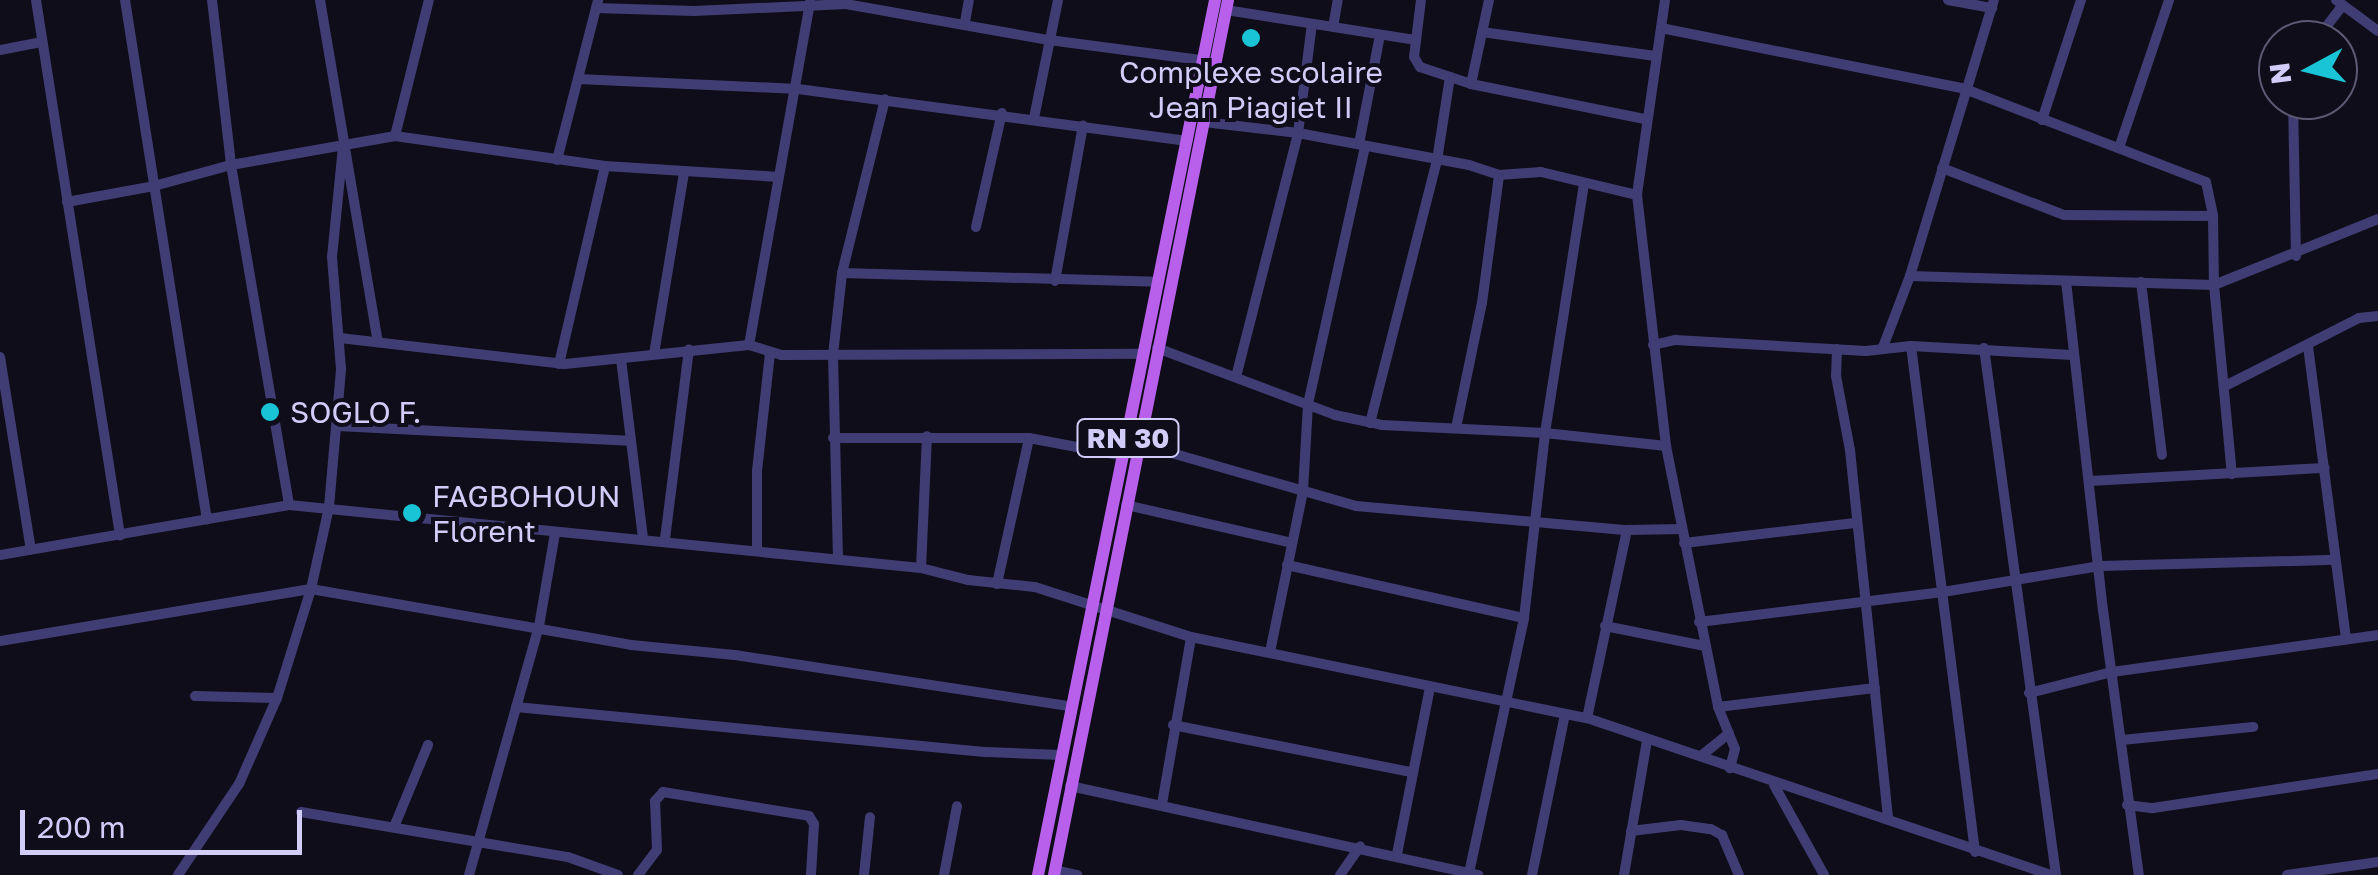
<!DOCTYPE html>
<style>
body{margin:0}
#map{position:relative;width:2378px;height:875px;overflow:hidden;background:#0f0d1a;font-family:"Golos Text",sans-serif}
div>[style]{position:absolute}
[style*='--x']{left:calc(var(--x)*1px);top:calc(var(--y)*1px);width:calc(var(--w)*1px);rotate:calc(var(--a)*1deg)}
.minor>*{height:10px;margin:-5px;padding:0 5px;transform-origin:5px;border-radius:5px;background:#403d74}
.major>*{height:12px;margin:-6px;padding:0 6px;transform-origin:6px;border-radius:6px;background:#b860ec}
.dots>*{width:28px;height:28px;translate:-50% -50%;box-sizing:border-box;border:5px solid #0f0d1a;border-radius:50%}
span{translate:-50% -50%;white-space:nowrap;text-align:center;line-height:1.15;-webkit-text-stroke:8px #0f0d1a;paint-order:stroke}
.shield-label span{padding:2px 8px;background:#0f0d1a;border:2px solid;border-radius:8px;-webkit-text-stroke-width:0}
.shield-label{font-size:28px;color:#d2ccf9;font-weight:700}
.poi-label{font-size:30px;color:#d2ccf9}
.left{translate:0 -50%;text-align:left}
.north{position:absolute;left:2258px;top:20px;width:100px;height:100px;box-sizing:border-box;background:#0f0d1a;border:2px solid #5d5973;border-radius:50%;rotate:263deg;font-size:28px;font-weight:700;line-height:40px;text-align:center;color:#d2ccf9}
.north::after{content:'';display:block;margin:auto;width:35px;height:45px;background:#1ac4d7;clip-path:polygon(50% 0,100% 100%,50% 72%,0 100%)}
.scale{position:absolute;left:20px;top:810px;width:282px;height:45px;box-sizing:border-box;border:5px solid #d2ccf9;border-top:0;padding-left:12px;font-size:30px;line-height:35px;white-space:nowrap;color:#d2ccf9;-webkit-text-stroke:8px #0f0d1a;paint-order:stroke}
</style>
<div id="map">
<div class="minor">
<div style="--x:36;--y:0;--w:542;--a:81.08"></div>
<div style="--x:125;--y:0;--w:526;--a:81.04"></div>
<div style="--x:212;--y:0;--w:166;--a:83.4"></div>
<div style="--x:231;--y:165;--w:345;--a:80.3"></div>
<div style="--x:320;--y:0;--w:347;--a:80.4"></div>
<div style="--x:1421;--y:0;--w:57;--a:97"></div>
<div style="--x:1414;--y:57;--w:12;--a:59"></div>
<div style="--x:1420;--y:67;--w:54;--a:18.4"></div>
<div style="--x:1471;--y:84;--w:177;--a:11.4"></div>
<div style="--x:1665;--y:0;--w:197;--a:98.2"></div>
<div style="--x:1637;--y:195;--w:253;--a:83.4"></div>
<div style="--x:1666;--y:446;--w:266;--a:78.7"></div>
<div style="--x:1718;--y:707;--w:45;--a:68"></div>
<div style="--x:1735;--y:749;--w:20;--a:105"></div>
<div style="--x:1948;--y:0;--w:45;--a:10.3"></div>
<div style="--x:2336;--y:0;--w:52;--a:36.4"></div>
<div style="--x:596;--y:8;--w:98;--a:1.8"></div>
<div style="--x:694;--y:11;--w:152;--a:-2.6"></div>
<div style="--x:846;--y:4;--w:206;--a:10.1"></div>
<div style="--x:1049;--y:40;--w:153;--a:7.5"></div>
<div style="--x:1226;--y:10;--w:191;--a:9"></div>
<div style="--x:965;--y:22;--w:22;--a:-80"></div>
<div style="--x:1333;--y:27;--w:27;--a:-80"></div>
<div style="--x:1661;--y:28;--w:310;--a:11.3"></div>
<div style="--x:1965;--y:89;--w:258;--a:21.1"></div>
<div style="--x:2206;--y:182;--w:35;--a:78"></div>
<div style="--x:2213;--y:216;--w:69;--a:89.2"></div>
<div style="--x:2214;--y:285;--w:190;--a:84.6"></div>
<div style="--x:1482;--y:32;--w:175;--a:7.9"></div>
<div style="--x:2316;--y:40;--w:44;--a:-52.4"></div>
<div style="--x:0;--y:50;--w:43;--a:-10.8"></div>
<div style="--x:578;--y:79;--w:220;--a:2.6"></div>
<div style="--x:798;--y:89;--w:393;--a:7.6"></div>
<div style="--x:1471;--y:84;--w:86;--a:-77.9"></div>
<div style="--x:2293;--y:100;--w:156;--a:88.9"></div>
<div style="--x:1034;--y:118;--w:120;--a:-78.5"></div>
<div style="--x:2042;--y:120;--w:126;--a:-72"></div>
<div style="--x:1204;--y:122;--w:95;--a:6.7"></div>
<div style="--x:1298;--y:133;--w:174;--a:10.6"></div>
<div style="--x:1469;--y:165;--w:32;--a:18"></div>
<div style="--x:1499;--y:175;--w:42;--a:-4.1"></div>
<div style="--x:1541;--y:172;--w:99;--a:13.5"></div>
<div style="--x:395;--y:136;--w:140;--a:-76"></div>
<div style="--x:1359;--y:144;--w:111;--a:-79.1"></div>
<div style="--x:2120;--y:145;--w:153;--a:-71.3"></div>
<div style="--x:557;--y:160;--w:165;--a:-75.6"></div>
<div style="--x:1942;--y:168;--w:131;--a:21.1"></div>
<div style="--x:2064;--y:215;--w:149;--a:0.4"></div>
<div style="--x:67;--y:202;--w:88;--a:-10.4"></div>
<div style="--x:154;--y:186;--w:80;--a:-15.3"></div>
<div style="--x:231;--y:165;--w:167;--a:-10"></div>
<div style="--x:395;--y:136;--w:212;--a:8.1"></div>
<div style="--x:605;--y:166;--w:174;--a:3.6"></div>
<div style="--x:976;--y:227;--w:117;--a:-77.2"></div>
<div style="--x:842;--y:273;--w:315;--a:1.6"></div>
<div style="--x:1910;--y:276;--w:304;--a:1.7"></div>
<div style="--x:2214;--y:285;--w:177;--a:-21.9"></div>
<div style="--x:1055;--y:281;--w:158;--a:-79.8"></div>
<div style="--x:2066;--y:281;--w:331;--a:83.6"></div>
<div style="--x:2103;--y:610;--w:267;--a:82.3"></div>
<div style="--x:2141;--y:282;--w:174;--a:83.1"></div>
<div style="--x:340;--y:338;--w:226;--a:6.6"></div>
<div style="--x:565;--y:364;--w:185;--a:-5.9"></div>
<div style="--x:749;--y:345;--w:34;--a:17"></div>
<div style="--x:781;--y:355;--w:362;--a:-0.2"></div>
<div style="--x:749;--y:345;--w:349;--a:-79.9"></div>
<div style="--x:1653;--y:345;--w:23;--a:-13"></div>
<div style="--x:1675;--y:340;--w:191;--a:3.3"></div>
<div style="--x:1866;--y:351;--w:45;--a:-6.3"></div>
<div style="--x:1911;--y:346;--w:161;--a:3.2"></div>
<div style="--x:1911;--y:346;--w:510;--a:82.79"></div>
<div style="--x:2308;--y:346;--w:296;--a:82.6"></div>
<div style="--x:1883;--y:347;--w:76;--a:-69.2"></div>
<div style="--x:1910;--y:276;--w:288;--a:-73.1"></div>
<div style="--x:1157;--y:348;--w:190;--a:20.6"></div>
<div style="--x:1335;--y:415;--w:48;--a:12"></div>
<div style="--x:1382;--y:425;--w:163;--a:2.8"></div>
<div style="--x:1545;--y:433;--w:122;--a:6.1"></div>
<div style="--x:1984;--y:348;--w:532;--a:82.22"></div>
<div style="--x:1837;--y:349;--w:27;--a:92"></div>
<div style="--x:1836;--y:376;--w:75;--a:79.3"></div>
<div style="--x:1850;--y:450;--w:371;--a:84.1"></div>
<div style="--x:654;--y:354;--w:184;--a:-80.6"></div>
<div style="--x:0;--y:357;--w:195;--a:80.9"></div>
<div style="--x:621;--y:359;--w:179;--a:83"></div>
<div style="--x:559;--y:364;--w:203;--a:-76.9"></div>
<div style="--x:1236;--y:377;--w:252;--a:-75.7"></div>
<div style="--x:1298;--y:133;--w:110;--a:-82.7"></div>
<div style="--x:2225;--y:386;--w:150;--a:-26.9"></div>
<div style="--x:2359;--y:318;--w:19;--a:-6"></div>
<div style="--x:1370;--y:423;--w:271;--a:-75.7"></div>
<div style="--x:1437;--y:160;--w:84;--a:-81.1"></div>
<div style="--x:337;--y:426;--w:292;--a:2.9"></div>
<div style="--x:1456;--y:428;--w:128;--a:-78.3"></div>
<div style="--x:1482;--y:303;--w:129;--a:-82.4"></div>
<div style="--x:833;--y:438;--w:196;--a:0"></div>
<div style="--x:1029;--y:438;--w:97;--a:10.7"></div>
<div style="--x:1140;--y:444;--w:225;--a:16"></div>
<div style="--x:1356;--y:506;--w:272;--a:5.1"></div>
<div style="--x:1627;--y:530;--w:55;--a:-1"></div>
<div style="--x:2090;--y:481;--w:235;--a:-3.2"></div>
<div style="--x:1126;--y:505;--w:170;--a:12.9"></div>
<div style="--x:665;--y:539;--w:191;--a:-82.8"></div>
<div style="--x:1684;--y:543;--w:172;--a:-6.7"></div>
<div style="--x:757;--y:549;--w:78;--a:-90"></div>
<div style="--x:757;--y:471;--w:119;--a:-83.7"></div>
<div style="--x:0;--y:555;--w:293;--a:-9.8"></div>
<div style="--x:289;--y:505;--w:635;--a:5.69"></div>
<div style="--x:921;--y:568;--w:49;--a:14.3"></div>
<div style="--x:968;--y:580;--w:67;--a:6"></div>
<div style="--x:1035;--y:587;--w:164;--a:17.8"></div>
<div style="--x:1191;--y:637;--w:404;--a:11.6"></div>
<div style="--x:1587;--y:718;--w:491;--a:18.7"></div>
<div style="--x:838;--y:559;--w:204;--a:-91.4"></div>
<div style="--x:833;--y:355;--w:82;--a:-83.7"></div>
<div style="--x:842;--y:273;--w:179;--a:-76.1"></div>
<div style="--x:1287;--y:565;--w:243;--a:12.6"></div>
<div style="--x:921;--y:568;--w:132;--a:-87.4"></div>
<div style="--x:997;--y:584;--w:149;--a:-77.6"></div>
<div style="--x:1699;--y:622;--w:246;--a:-7"></div>
<div style="--x:1943;--y:592;--w:159;--a:-9.4"></div>
<div style="--x:2100;--y:566;--w:235;--a:-1.5"></div>
<div style="--x:1605;--y:626;--w:101;--a:11.4"></div>
<div style="--x:0;--y:641;--w:315;--a:-9.5"></div>
<div style="--x:311;--y:589;--w:325;--a:9.9"></div>
<div style="--x:631;--y:645;--w:104;--a:5.5"></div>
<div style="--x:735;--y:655;--w:338;--a:8.7"></div>
<div style="--x:1270;--y:652;--w:164;--a:-78.4"></div>
<div style="--x:1303;--y:491;--w:87;--a:-86.7"></div>
<div style="--x:1308;--y:404;--w:264;--a:-77.5"></div>
<div style="--x:2029;--y:693;--w:86;--a:-14.2"></div>
<div style="--x:2112;--y:672;--w:269;--a:-7.9"></div>
<div style="--x:195;--y:696;--w:82;--a:1.4"></div>
<div style="--x:516;--y:707;--w:473;--a:5.5"></div>
<div style="--x:987;--y:752;--w:74;--a:2.3"></div>
<div style="--x:1718;--y:707;--w:158;--a:-6.9"></div>
<div style="--x:1587;--y:718;--w:192;--a:-78"></div>
<div style="--x:1173;--y:725;--w:243;--a:11.2"></div>
<div style="--x:2122;--y:740;--w:132;--a:-5.7"></div>
<div style="--x:1701;--y:756;--w:36;--a:-39"></div>
<div style="--x:1774;--y:785;--w:103;--a:60.9"></div>
<div style="--x:1070;--y:786;--w:418;--a:12.3"></div>
<div style="--x:1162;--y:804;--w:169;--a:-80.1"></div>
<div style="--x:2127;--y:805;--w:26;--a:7"></div>
<div style="--x:2153;--y:808;--w:228;--a:-8.6"></div>
<div style="--x:301;--y:812;--w:271;--a:9.6"></div>
<div style="--x:568;--y:857;--w:53;--a:19.8"></div>
<div style="--x:394;--y:827;--w:89;--a:-67.5"></div>
<div style="--x:1631;--y:831;--w:50;--a:-6.8"></div>
<div style="--x:1681;--y:825;--w:30;--a:8"></div>
<div style="--x:1711;--y:829;--w:13;--a:29"></div>
<div style="--x:1722;--y:835;--w:43;--a:67"></div>
<div style="--x:1397;--y:854;--w:170;--a:-78.8"></div>
<div style="--x:1055;--y:870;--w:23;--a:13"></div>
<div style="--x:1469;--y:873;--w:261;--a:-77.8"></div>
<div style="--x:1524;--y:618;--w:186;--a:-83.5"></div>
<div style="--x:1545;--y:433;--w:253;--a:-81.1"></div>
<div style="--x:178;--y:875;--w:110;--a:-56.2"></div>
<div style="--x:239;--y:784;--w:94;--a:-66.2"></div>
<div style="--x:277;--y:698;--w:114;--a:-72.7"></div>
<div style="--x:311;--y:589;--w:84;--a:-77.6"></div>
<div style="--x:329;--y:507;--w:139;--a:-85"></div>
<div style="--x:341;--y:369;--w:112;--a:-94.6"></div>
<div style="--x:332;--y:257;--w:112;--a:-84.3"></div>
<div style="--x:469;--y:875;--w:259;--a:-74.3"></div>
<div style="--x:539;--y:626;--w:94;--a:-80.2"></div>
<div style="--x:638;--y:875;--w:31;--a:-53"></div>
<div style="--x:657;--y:850;--w:49;--a:-92.3"></div>
<div style="--x:655;--y:801;--w:12;--a:-48"></div>
<div style="--x:663;--y:792;--w:148;--a:9.3"></div>
<div style="--x:809;--y:816;--w:9;--a:58"></div>
<div style="--x:814;--y:824;--w:51;--a:93.4"></div>
<div style="--x:864;--y:875;--w:58;--a:-84.1"></div>
<div style="--x:944;--y:875;--w:70;--a:-79.3"></div>
<div style="--x:1340;--y:875;--w:35;--a:-55"></div>
<div style="--x:1532;--y:875;--w:164;--a:-78.4"></div>
<div style="--x:1624;--y:875;--w:137;--a:-80.3"></div>
<div style="--x:2287;--y:875;--w:92;--a:-8.1"></div>
</div>
<div class="major">
<div style="--x:1038;--y:875;--w:893;--a:-78.56"></div>
<div style="--x:1054;--y:875;--w:892;--a:-78.75"></div>
</div>
<div class="dots">
<div style="left:1251px;top:38px;background:#1ac4d7"></div>
<div style="left:270px;top:412px;background:#1ac4d7"></div>
<div style="left:412px;top:513px;background:#1ac4d7"></div>
</div>
<div class="shield-label">
<span style="left:1128px;top:438px">RN 30</span>
</div>
<div class="poi-label">
<span style="left:1251px;top:89px">Complexe scolaire<br>Jean Piagiet II</span>
<span class="left" style="left:290px;top:412px">SOGLO F.</span>
<span class="left" style="left:432px;top:513px">FAGBOHOUN<br>Florent</span>
</div>
<div class="north">N</div>
<div class="scale">200 m</div>
</div>
